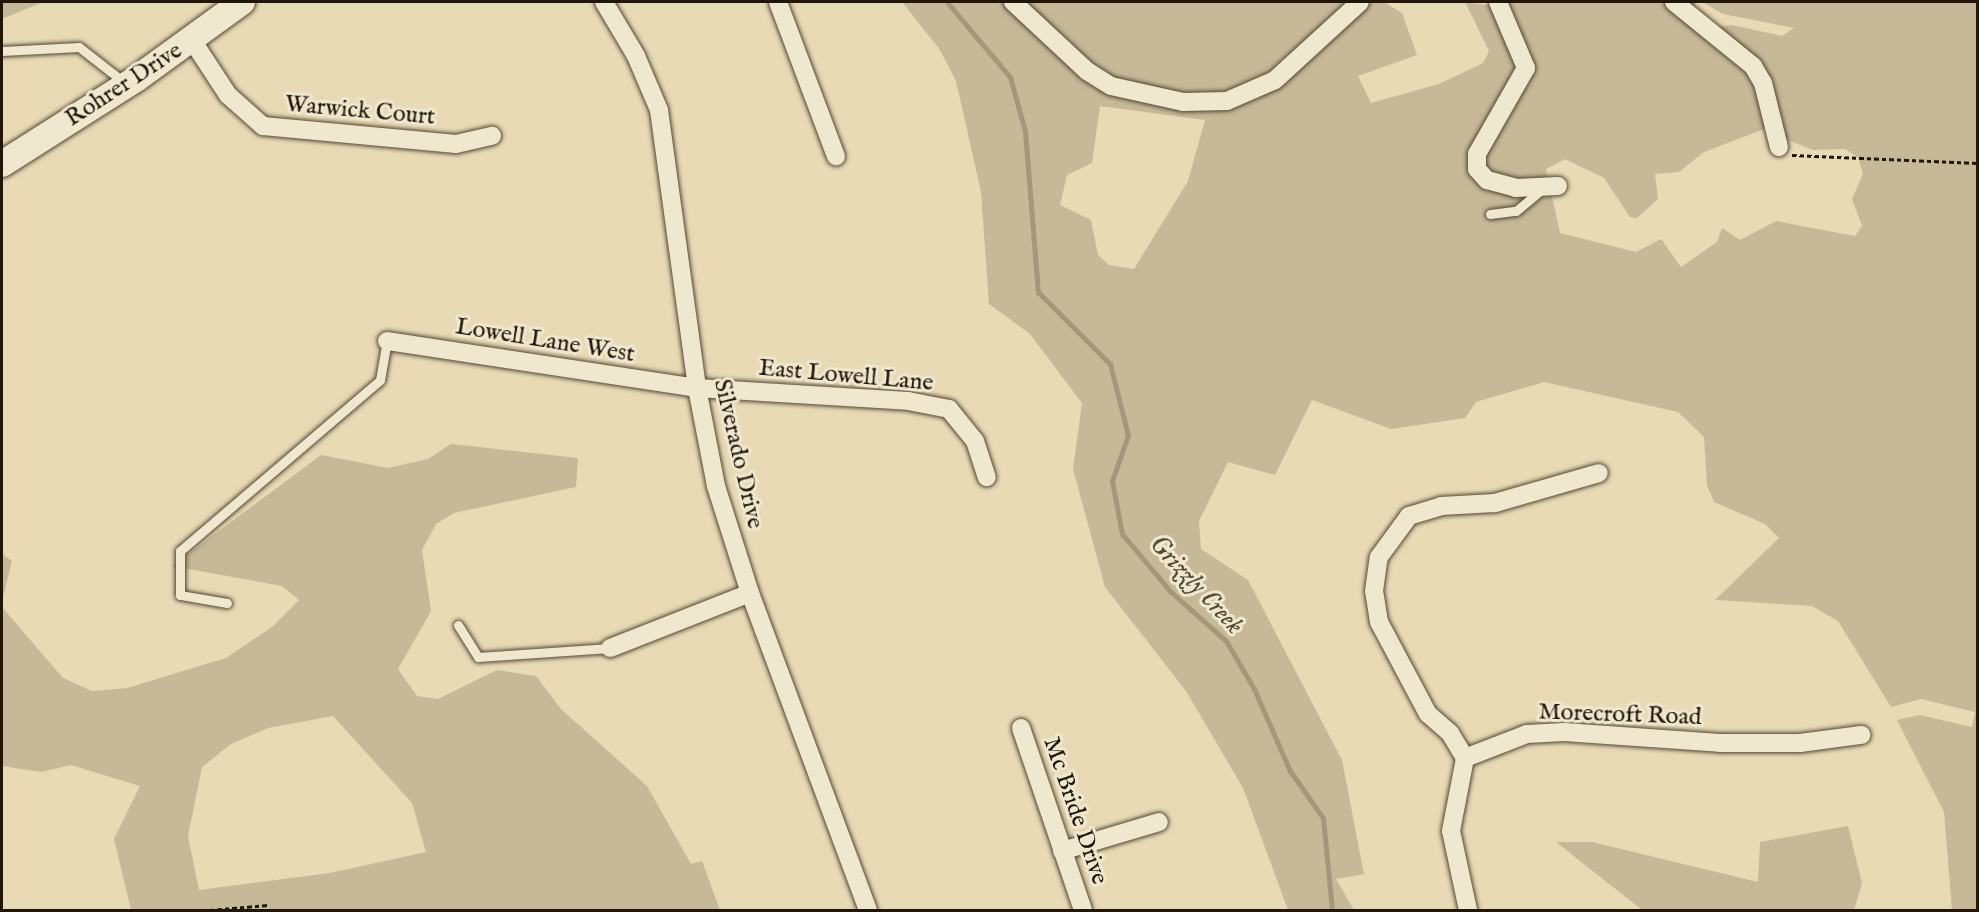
<!DOCTYPE html>
<style>
body{margin:0}
#map{position:relative;width:1979px;height:912px;overflow:hidden;background:#e8dab5;font-family:"IM FELL English",serif}
div>[style]{position:absolute}
[style*='--x']{left:calc(var(--x)*1px);top:calc(var(--y)*1px);width:calc(var(--w)*1px);rotate:calc(var(--a)*1deg)}
.green>*{inset:0;background:#c6b998}
.stream>*{height:5px;margin:-2.5px;padding:0 2.5px;transform-origin:2.5px;border-radius:2.5px;background:#a5977a}
.path>*{height:3px;margin-top:-1.5px;transform-origin:0;background:repeating-linear-gradient(90deg,#221608 0 4.5px,transparent 0 7.5px)}
.roads{filter:drop-shadow(0 0 2px #544733) drop-shadow(0 0 2px #544733)}
.lane>*{height:9px;margin:-4.5px;padding:0 4.5px;transform-origin:4.5px;border-radius:4.5px;background:#f0e7cf}
.street>*{height:18px;margin:-9px;padding:0 9px;transform-origin:9px;border-radius:9px;background:#f0e7cf}
.secondary>*{height:26px;margin:-13px;padding:0 13px;transform-origin:13px;border-radius:13px;background:#f0e7cf}
span{translate:-50% -50%;white-space:nowrap;text-align:center;line-height:1.15;-webkit-text-stroke:6px #f0e7cf;paint-order:stroke}
.street-label{font-size:24px;color:#221608}
.water-label{font-size:26px;color:#564a36;font-style:italic}
.frame{position:absolute;inset:0;border:3px solid #221608;pointer-events:none}
</style>
<div id="map">
<div class="green">
<div style="clip-path:polygon(2px 2px,43px 2px,2px 19px)"></div>
<div style="clip-path:polygon(evenodd,902px 2px,1348px 2px,1260px 80px,1252px 94px,1362px 2px,1384px 2px,1402px 13px,1417px 55px,1358px 76px,1371px 103px,1439px 84px,1483px 63px,1489px 51px,1465px 2px,1499px 7px,1504px 2px,1697px 2px,1693px 7px,1753px 81px,1767px 128px,1704px 152px,1679px 172px,1655px 174px,1658px 199px,1637px 218px,1630px 217px,1604px 178px,1565px 159px,1546px 169px,1560px 233px,1636px 252px,1661px 239px,1681px 267px,1717px 242px,1722px 228px,1740px 240px,1776px 221px,1855px 236px,1862px 226px,1852px 199px,1863px 174px,1858px 157px,1845px 149px,1813px 150px,1783px 138px,1770px 87px,1711px 27px,1732px 25px,1782px 36px,1794px 28px,1723px 14px,1702px 2px,1977px 2px,1977px 910px,1952px 910px,1944px 812px,1897px 720px,1920px 715px,1972px 727px,1975px 712px,1921px 699px,1891px 707px,1838px 621px,1812px 606px,1715px 600px,1779px 538px,1765px 524px,1714px 502px,1707px 485px,1704px 437px,1678px 412px,1544px 382px,1476px 402px,1465px 418px,1391px 429px,1312px 400px,1275px 475px,1228px 462px,1199px 521px,1201px 549px,1248px 580px,1342px 760px,1364px 874px,1336px 879px,1354px 910px,1288px 910px,1243px 788px,1186px 691px,1105px 587px,1073px 469px,1082px 403px,1030px 334px,989px 304px,981px 192px,956px 81px,940px 50px,902px 2px,1100px 106px,1205px 120px,1188px 181px,1134px 269px,1109px 265px,1098px 255px,1091px 220px,1060px 205px,1067px 175px,1092px 163px,1100px 106px)"></div>
<div style="clip-path:polygon(evenodd,451px 444px,578px 458px,576px 487px,454px 513px,436px 524px,422px 550px,431px 611px,398px 669px,417px 696px,438px 699px,497px 670px,536px 676px,561px 709px,647px 786px,691px 864px,702px 861px,720px 910px,131px 910px,114px 839px,140px 786px,71px 765px,41px 772px,2px 766px,2px 607px,63px 678px,92px 691px,127px 688px,226px 658px,272px 627px,299px 600px,282px 586px,172px 566px,321px 455px,388px 468px,428px 459px,451px 444px,333px 716px,412px 803px,426px 852px,330px 873px,199px 890px,188px 836px,202px 767px,231px 744px,268px 728px,333px 716px)"></div>
<div style="clip-path:polygon(2px 554px,12px 561px,2px 601px)"></div>
<div style="clip-path:polygon(1848px 826px,1862px 883px,1854px 910px,1642px 910px,1556px 842px,1592px 842px,1758px 882px,1760px 842px)"></div>
</div>
<div class="stream">
<div style="--x:947;--y:2;--w:98;--a:50"></div>
<div style="--x:1010;--y:77;--w:56;--a:74.5"></div>
<div style="--x:1025;--y:131;--w:162;--a:85.4"></div>
<div style="--x:1038;--y:292;--w:102;--a:45"></div>
<div style="--x:1110;--y:364;--w:73;--a:75.8"></div>
<div style="--x:1128;--y:435;--w:49;--a:109.2"></div>
<div style="--x:1112;--y:481;--w:54;--a:79.3"></div>
<div style="--x:1122;--y:534;--w:76;--a:49.8"></div>
<div style="--x:1171;--y:592;--w:74;--a:41.7"></div>
<div style="--x:1226;--y:641;--w:56;--a:59.7"></div>
<div style="--x:1254;--y:689;--w:90;--a:66.3"></div>
<div style="--x:1290;--y:771;--w:57;--a:54.9"></div>
<div style="--x:1323;--y:818;--w:92;--a:84.4"></div>
</div>
<div class="path">
<div style="--x:1792;--y:155;--w:186;--a:2.5"></div>
<div style="--x:210;--y:910;--w:58;--a:-4.9"></div>
</div>
<div class="roads">
<div class="lane">
<div style="--x:2;--y:51;--w:77;--a:-3"></div>
<div style="--x:79;--y:47;--w:58;--a:38"></div>
<div style="--x:1490;--y:214;--w:26;--a:-7"></div>
<div style="--x:1516;--y:211;--w:35;--a:-40"></div>
<div style="--x:227;--y:603;--w:48;--a:-170.3"></div>
<div style="--x:180;--y:595;--w:44;--a:-90"></div>
<div style="--x:180;--y:551;--w:263;--a:-40.5"></div>
<div style="--x:380;--y:380;--w:40;--a:-80"></div>
<div style="--x:458;--y:625;--w:38;--a:58"></div>
<div style="--x:478;--y:657;--w:132;--a:-3.9"></div>
</div>
<div class="street">
<div style="--x:604;--y:2;--w:63;--a:59.3"></div>
<div style="--x:636;--y:56;--w:59;--a:66.9"></div>
<div style="--x:659;--y:110;--w:281;--a:82.2"></div>
<div style="--x:697;--y:388;--w:100;--a:79"></div>
<div style="--x:716;--y:486;--w:112;--a:72.4"></div>
<div style="--x:750;--y:593;--w:338;--a:69.6"></div>
<div style="--x:778;--y:2;--w:165;--a:69.4"></div>
<div style="--x:1013;--y:2;--w:101;--a:43"></div>
<div style="--x:1087;--y:71;--w:28;--a:32"></div>
<div style="--x:1111;--y:86;--w:74;--a:12.5"></div>
<div style="--x:1183;--y:102;--w:44;--a:-1.3"></div>
<div style="--x:1227;--y:101;--w:52;--a:-23.6"></div>
<div style="--x:1275;--y:80;--w:115;--a:-42.5"></div>
<div style="--x:1498;--y:2;--w:72;--a:67"></div>
<div style="--x:1526;--y:68;--w:99;--a:119.7"></div>
<div style="--x:1477;--y:154;--w:15;--a:90"></div>
<div style="--x:1477;--y:169;--w:15;--a:48"></div>
<div style="--x:1487;--y:180;--w:30;--a:15"></div>
<div style="--x:1516;--y:188;--w:42;--a:-2.7"></div>
<div style="--x:1674;--y:2;--w:102;--a:39"></div>
<div style="--x:1753;--y:66;--w:20;--a:60"></div>
<div style="--x:1763;--y:83;--w:66;--a:76"></div>
<div style="--x:192;--y:40;--w:66;--a:56.8"></div>
<div style="--x:228;--y:95;--w:47;--a:41.5"></div>
<div style="--x:263;--y:126;--w:194;--a:5.3"></div>
<div style="--x:456;--y:144;--w:37;--a:-13"></div>
<div style="--x:387;--y:341;--w:314;--a:8.6"></div>
<div style="--x:697;--y:388;--w:211;--a:3.5"></div>
<div style="--x:908;--y:401;--w:42;--a:11"></div>
<div style="--x:949;--y:409;--w:41;--a:50.9"></div>
<div style="--x:975;--y:441;--w:38;--a:72"></div>
<div style="--x:610;--y:648;--w:150;--a:-21.4"></div>
<div style="--x:1021;--y:728;--w:192;--a:71.2"></div>
<div style="--x:1465;--y:758;--w:29;--a:-121"></div>
<div style="--x:1450;--y:733;--w:29;--a:-139"></div>
<div style="--x:1428;--y:714;--w:104;--a:-118"></div>
<div style="--x:1379;--y:622;--w:31;--a:-99"></div>
<div style="--x:1374;--y:591;--w:34;--a:-82"></div>
<div style="--x:1379;--y:557;--w:51;--a:-53.8"></div>
<div style="--x:1409;--y:516;--w:34;--a:-17"></div>
<div style="--x:1441;--y:506;--w:54;--a:-3.2"></div>
<div style="--x:1495;--y:503;--w:108;--a:-16.1"></div>
<div style="--x:1062;--y:851;--w:101;--a:-16.6"></div>
<div style="--x:1468;--y:910;--w:81;--a:-102.1"></div>
<div style="--x:1451;--y:831;--w:74;--a:-79.1"></div>
<div style="--x:1465;--y:758;--w:66;--a:-21.2"></div>
<div style="--x:1527;--y:734;--w:37;--a:-3"></div>
<div style="--x:1564;--y:732;--w:156;--a:4"></div>
<div style="--x:1720;--y:743;--w:80;--a:0"></div>
<div style="--x:1800;--y:743;--w:62;--a:-7.5"></div>
</div>
<div class="secondary">
<div style="--x:2;--y:164;--w:159;--a:-32.4"></div>
<div style="--x:136;--y:79;--w:131;--a:-36"></div>
</div>
</div>
<div class="street-label">
<span style="left:124px;top:85px;rotate:-33deg">Rohrer Drive</span>
<span style="left:360px;top:111px;rotate:5deg">Warwick Court</span>
<span style="left:545px;top:341px;rotate:9deg">Lowell Lane West</span>
<span style="left:846px;top:376px;rotate:5deg">East Lowell Lane</span>
<span style="left:738px;top:454px;rotate:77deg">Silverado Drive</span>
<span style="left:1620px;top:715px;rotate:2deg">Morecroft Road</span>
<span style="left:1075px;top:811px;rotate:71deg">Mc Bride Drive</span>
</div>
<div class="water-label">
<span style="left:1196px;top:585px;rotate:47deg">Grizzly Creek</span>
</div>
<div class="frame"></div>
</div>
